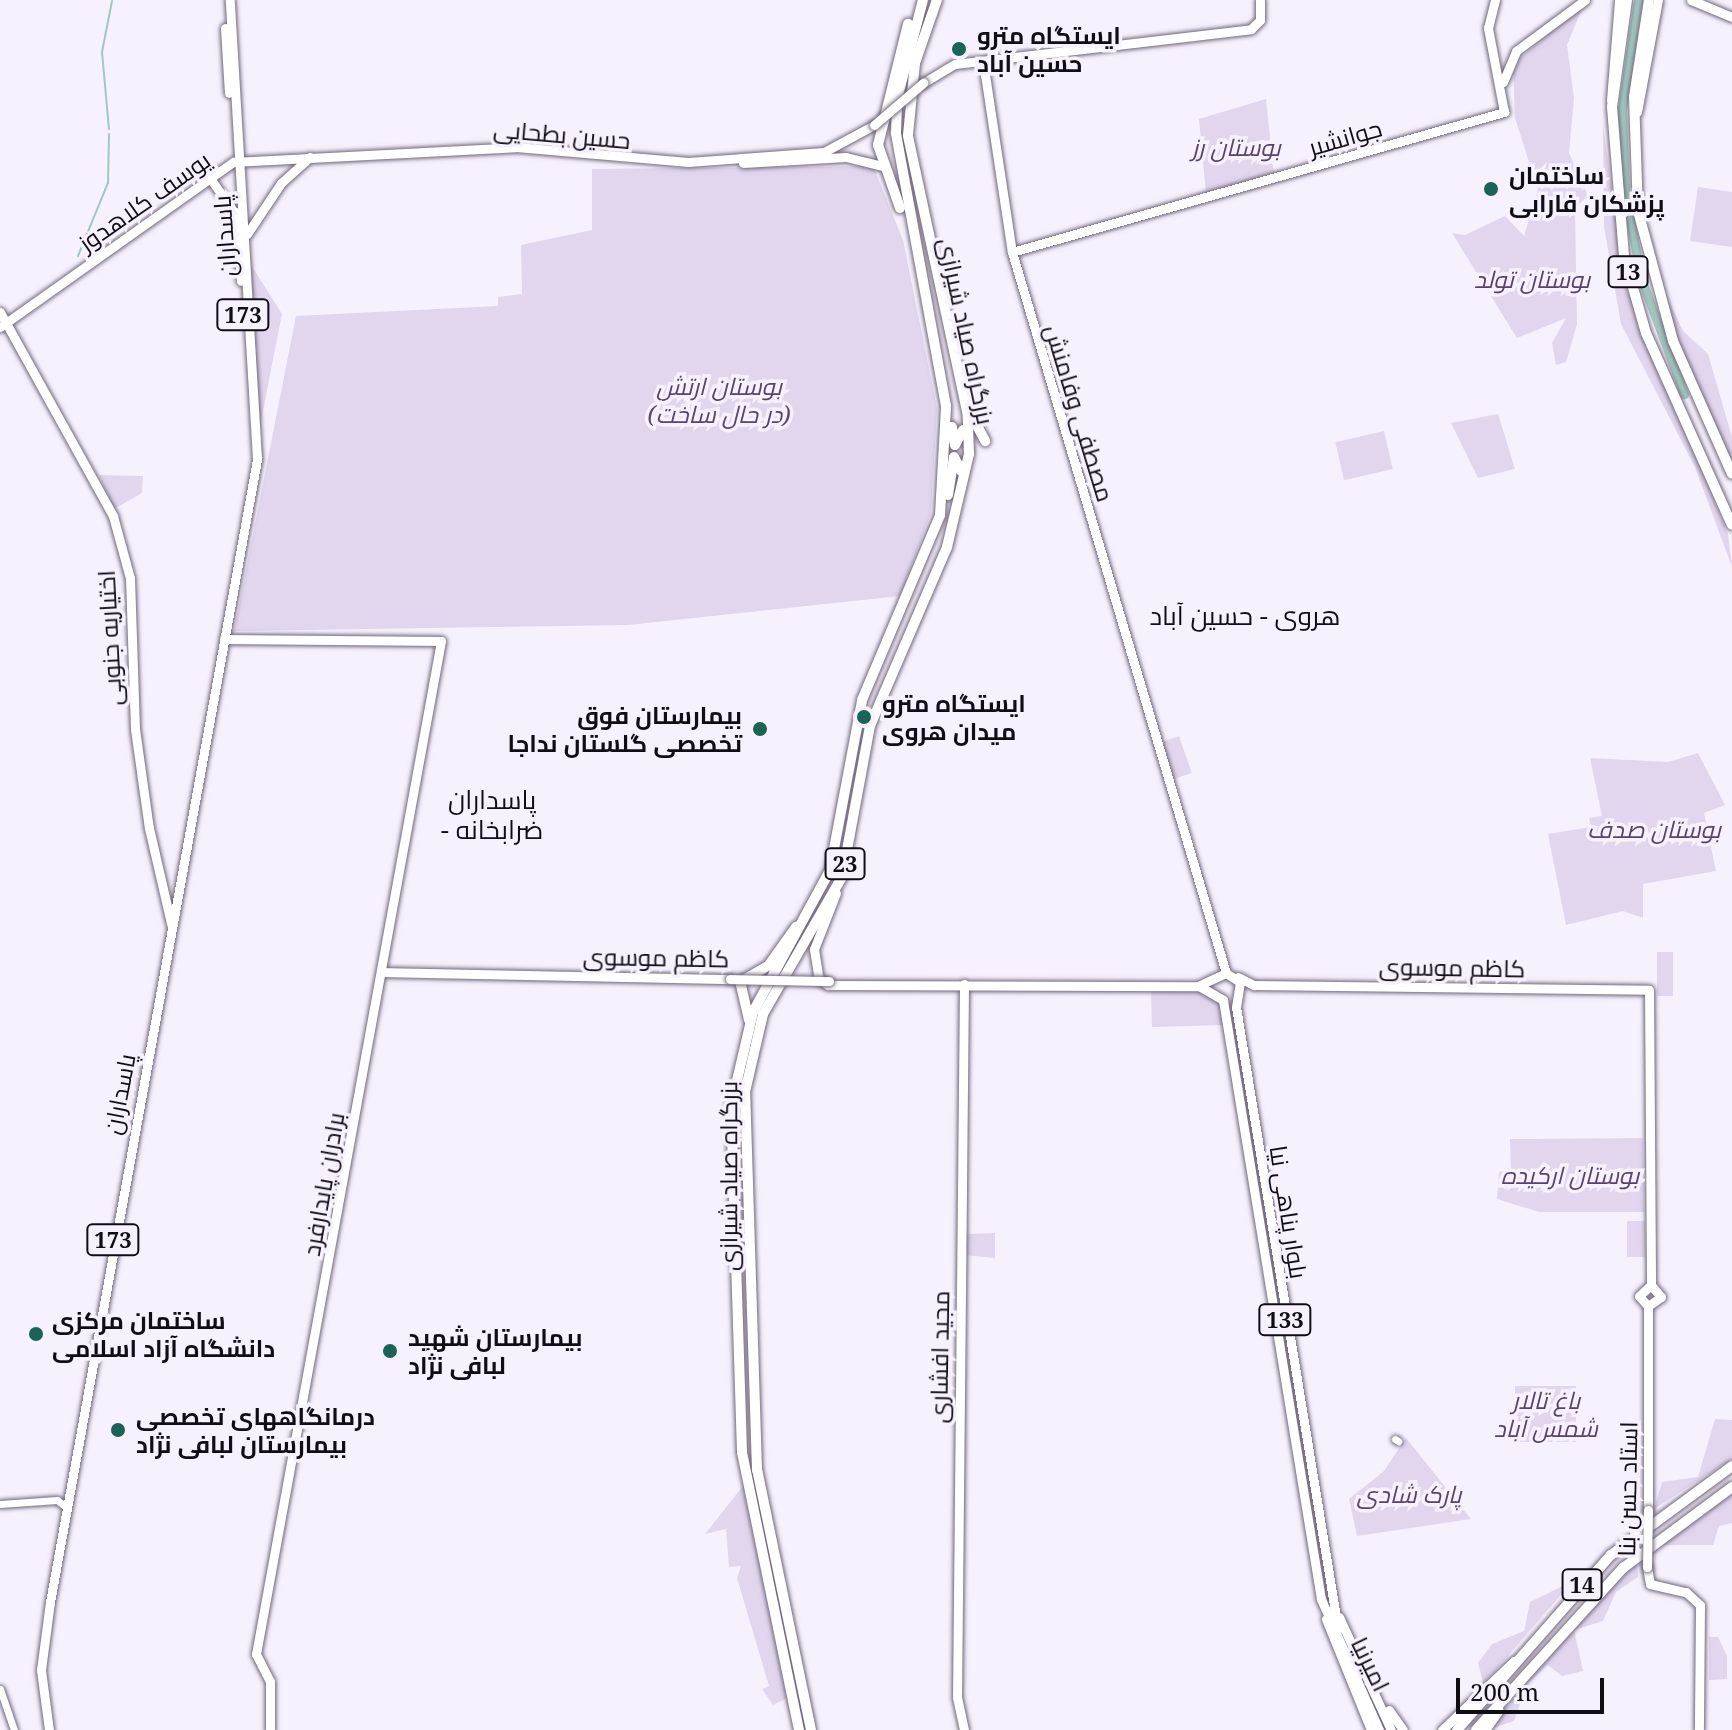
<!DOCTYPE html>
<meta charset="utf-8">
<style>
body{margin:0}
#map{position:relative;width:1732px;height:1730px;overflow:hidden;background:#f7f1fe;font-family:"Noto Serif",Cairo,serif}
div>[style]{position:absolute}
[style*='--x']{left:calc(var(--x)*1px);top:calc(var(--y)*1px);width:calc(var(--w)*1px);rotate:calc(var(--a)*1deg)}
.green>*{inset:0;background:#e1d6ee;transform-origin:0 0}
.stream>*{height:2px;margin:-1px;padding:0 1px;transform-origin:1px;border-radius:1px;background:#a1c8bf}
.river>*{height:9px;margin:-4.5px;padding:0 4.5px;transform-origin:4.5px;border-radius:4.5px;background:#a1c8bf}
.roads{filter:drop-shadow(0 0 2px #70677a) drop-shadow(0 0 2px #70677a)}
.minor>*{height:7px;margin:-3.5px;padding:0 3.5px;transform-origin:3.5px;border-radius:3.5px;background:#fff}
.major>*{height:9px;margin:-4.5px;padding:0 4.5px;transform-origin:4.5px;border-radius:4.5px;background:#fff}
.highway>*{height:10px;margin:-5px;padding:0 5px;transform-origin:5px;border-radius:5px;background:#fff}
.bridges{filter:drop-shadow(0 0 2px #70677a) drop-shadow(0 0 2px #70677a)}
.major-bridge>*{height:9px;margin:-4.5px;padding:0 4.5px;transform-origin:4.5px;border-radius:4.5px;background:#fff}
.dots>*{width:22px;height:22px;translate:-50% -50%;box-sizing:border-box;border:4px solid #f7f1fe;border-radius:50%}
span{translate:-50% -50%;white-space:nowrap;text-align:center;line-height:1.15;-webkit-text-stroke:7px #f7f1fe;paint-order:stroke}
.shield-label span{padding:2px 6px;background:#f7f1fe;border:2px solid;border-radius:6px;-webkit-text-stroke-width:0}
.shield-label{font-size:22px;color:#100d14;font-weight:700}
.poi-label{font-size:24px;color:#100d14;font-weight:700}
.left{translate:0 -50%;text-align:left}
.right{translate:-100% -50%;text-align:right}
.street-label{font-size:24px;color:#100d14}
.park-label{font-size:24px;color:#58436d;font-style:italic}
.neighbourhood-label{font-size:26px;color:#100d14}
.scale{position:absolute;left:1456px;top:1678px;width:148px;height:36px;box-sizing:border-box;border:4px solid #100d14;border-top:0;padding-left:10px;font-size:24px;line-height:28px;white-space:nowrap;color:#100d14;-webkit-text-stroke:6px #f7f1fe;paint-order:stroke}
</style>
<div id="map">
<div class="green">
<div style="clip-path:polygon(1584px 4px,1567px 45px,1574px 98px,1569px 153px,1588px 196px,1575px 208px,1577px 324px,1566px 362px,1556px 365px,1552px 343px,1566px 318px,1517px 338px,1452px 233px,1465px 235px,1505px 216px,1524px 236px,1538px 190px,1515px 118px,1513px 64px)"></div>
<div style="clip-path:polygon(1266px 99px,1274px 175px,1206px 194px,1199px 119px)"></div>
<div style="clip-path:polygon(1603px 126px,1626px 288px,1728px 534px,1732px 567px,1695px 467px,1621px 324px,1604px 227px)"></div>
<div style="clip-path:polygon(873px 166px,903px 240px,937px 408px,931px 513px,900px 596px,628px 625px,234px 631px,296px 316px,498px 306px,498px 297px,522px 294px,521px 245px,592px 230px,592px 169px)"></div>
<div style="clip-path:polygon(1698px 187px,1732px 192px,1732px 247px,1690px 241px)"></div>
<div style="clip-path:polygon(248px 260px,282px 314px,259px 431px)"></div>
<div style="clip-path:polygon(1664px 290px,1683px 331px,1708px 354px,1732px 437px,1732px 465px,1675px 336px)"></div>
<div style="clip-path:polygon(1498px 414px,1515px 469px,1478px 478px,1451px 423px)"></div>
<div style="left:1384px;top:431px;width:39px;height:50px;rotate:77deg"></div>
<div style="clip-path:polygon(99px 475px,143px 476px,142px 493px,114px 509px)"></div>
<div style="left:1179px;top:736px;width:39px;height:19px;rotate:71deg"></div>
<div style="clip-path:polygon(1698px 753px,1725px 805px,1704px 813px,1716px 871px,1643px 884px,1643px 918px,1623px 911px,1566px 925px,1548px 834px,1591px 827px,1589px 818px,1602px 816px,1590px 758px,1668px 762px)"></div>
<div style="left:1657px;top:952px;width:16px;height:44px"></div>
<div style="clip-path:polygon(1151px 988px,1203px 991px,1221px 1003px,1225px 1025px,1152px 1027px)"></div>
<div style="clip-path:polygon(1643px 1138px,1644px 1212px,1539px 1212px,1497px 1199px,1499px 1172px,1511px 1170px,1510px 1139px)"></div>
<div style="clip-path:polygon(1255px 1149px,1308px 1483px,1307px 1484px,1253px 1150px)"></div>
<div style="left:1627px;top:1221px;width:18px;height:36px"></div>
<div style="clip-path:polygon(995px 1233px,995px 1258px,963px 1255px,964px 1234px)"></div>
<div style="left:1515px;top:1386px;width:61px;height:56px"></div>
<div style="clip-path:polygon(1715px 1419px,1732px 1420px,1732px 1459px,1654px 1509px,1662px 1482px,1698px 1477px)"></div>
<div style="clip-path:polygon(1406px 1438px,1471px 1519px,1357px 1536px,1349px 1499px,1384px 1471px)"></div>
<div style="clip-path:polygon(743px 1486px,787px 1698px,773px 1705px,762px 1689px,769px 1686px,737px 1578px,741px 1566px,729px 1567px,726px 1529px,705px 1534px)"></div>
<div style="clip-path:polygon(1732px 1495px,1732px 1523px,1719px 1526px,1713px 1545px,1662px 1545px)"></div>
<div style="clip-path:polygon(1637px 1564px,1638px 1577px,1616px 1592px,1603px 1621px,1574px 1630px,1583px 1671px,1562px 1676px,1548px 1665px,1527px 1684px,1514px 1721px,1487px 1730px,1584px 1612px)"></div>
<div style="clip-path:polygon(1573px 1581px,1493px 1673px,1483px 1682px,1478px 1663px,1492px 1644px,1524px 1631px,1530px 1602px)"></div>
<div style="clip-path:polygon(1709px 1637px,1718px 1637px,1727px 1656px,1727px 1679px,1709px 1680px)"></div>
</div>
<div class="stream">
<div style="--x:109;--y:129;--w:77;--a:-95.2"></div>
<div style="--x:102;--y:52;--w:52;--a:-78.9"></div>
<div style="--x:78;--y:256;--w:79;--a:-67.7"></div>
<div style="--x:108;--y:183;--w:49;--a:-88.8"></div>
</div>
<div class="river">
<div style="--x:1638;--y:0;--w:111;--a:98.3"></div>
<div style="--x:1622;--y:110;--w:82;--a:87.9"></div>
<div style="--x:1625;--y:192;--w:87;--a:79.5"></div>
<div style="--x:1641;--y:278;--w:124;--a:69.7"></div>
</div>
<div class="roads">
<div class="minor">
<div style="--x:1395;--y:1439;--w:4;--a:34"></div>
<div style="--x:0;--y:1504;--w:57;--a:-4"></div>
<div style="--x:57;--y:1500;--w:11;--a:38"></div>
<div style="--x:0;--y:1689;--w:43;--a:71.1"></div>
</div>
<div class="major">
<div style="--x:1691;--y:0;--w:44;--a:22.5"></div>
<div style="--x:225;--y:28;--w:65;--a:86.5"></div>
<div style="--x:983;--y:61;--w:193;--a:81.4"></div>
<div style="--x:1012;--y:252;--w:752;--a:73.47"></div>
<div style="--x:1503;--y:82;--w:34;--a:-67"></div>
<div style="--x:1516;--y:51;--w:86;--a:-36.5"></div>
<div style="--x:923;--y:83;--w:37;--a:-31"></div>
<div style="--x:955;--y:64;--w:298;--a:-6.7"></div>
<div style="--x:1251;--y:29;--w:13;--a:-45"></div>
<div style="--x:1260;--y:20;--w:20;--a:-90"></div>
<div style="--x:1611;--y:100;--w:100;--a:-85.4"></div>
<div style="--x:1637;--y:112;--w:114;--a:-79.4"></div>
<div style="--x:743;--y:163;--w:103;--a:-3.3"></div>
<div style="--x:846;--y:157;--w:37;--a:14"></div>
<div style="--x:212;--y:181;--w:43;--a:54.5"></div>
<div style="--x:236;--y:212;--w:69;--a:85.9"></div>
<div style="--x:247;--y:234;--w:61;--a:-56.3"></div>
<div style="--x:281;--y:183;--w:39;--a:-42"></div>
<div style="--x:1012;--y:252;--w:512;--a:-15.88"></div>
<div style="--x:1504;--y:112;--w:86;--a:-100.8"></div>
<div style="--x:1488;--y:28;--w:29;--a:-76"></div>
<div style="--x:0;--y:312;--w:233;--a:61"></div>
<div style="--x:113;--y:516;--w:64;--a:74.7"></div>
<div style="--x:130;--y:578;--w:151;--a:88.1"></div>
<div style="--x:135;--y:729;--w:100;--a:82"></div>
<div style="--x:149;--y:828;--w:98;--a:77"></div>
<div style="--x:0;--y:327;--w:286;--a:-35.3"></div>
<div style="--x:233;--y:162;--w:283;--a:-3"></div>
<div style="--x:516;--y:147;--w:173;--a:5"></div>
<div style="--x:688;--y:162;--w:136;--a:-4.2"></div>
<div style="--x:824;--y:152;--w:57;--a:-28.4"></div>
<div style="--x:224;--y:639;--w:217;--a:0.5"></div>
<div style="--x:441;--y:641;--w:1030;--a:100.35"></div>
<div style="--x:256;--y:1654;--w:30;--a:63"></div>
<div style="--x:270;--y:1681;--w:49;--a:90"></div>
<div style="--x:836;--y:893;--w:60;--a:111.4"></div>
<div style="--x:814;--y:949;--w:30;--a:81"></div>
<div style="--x:819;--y:979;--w:11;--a:34"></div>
<div style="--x:828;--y:985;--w:371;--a:0.2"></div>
<div style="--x:1199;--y:986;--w:28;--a:30"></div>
<div style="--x:1223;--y:1000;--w:607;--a:80.71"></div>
<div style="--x:1321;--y:1599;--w:143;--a:66.1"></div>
<div style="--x:383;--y:972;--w:347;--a:1.2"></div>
<div style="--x:1238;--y:977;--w:18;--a:27"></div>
<div style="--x:1254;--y:985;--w:395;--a:0.7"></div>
<div style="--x:1649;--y:990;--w:295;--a:89.6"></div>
<div style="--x:964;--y:984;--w:713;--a:90.56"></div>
<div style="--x:957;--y:1697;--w:34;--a:78"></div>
<div style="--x:1200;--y:985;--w:29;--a:-25"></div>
<div style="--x:1226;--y:973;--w:17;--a:33"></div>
<div style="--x:1240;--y:982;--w:25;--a:99"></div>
<div style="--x:1236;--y:1007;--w:630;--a:80.69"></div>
<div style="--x:1648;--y:1306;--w:16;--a:-35"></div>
<div style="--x:1661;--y:1297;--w:16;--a:-130"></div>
<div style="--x:1648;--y:1306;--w:13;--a:-132"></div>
<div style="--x:1639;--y:1296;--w:16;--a:-43"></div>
<div style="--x:1648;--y:1510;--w:204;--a:-90"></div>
<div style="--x:1647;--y:1567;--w:17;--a:80"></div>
<div style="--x:1650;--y:1584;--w:37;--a:13"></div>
<div style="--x:1686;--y:1592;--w:19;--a:43"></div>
<div style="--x:1700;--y:1605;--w:125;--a:90.5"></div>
<div style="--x:1339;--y:1617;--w:124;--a:65.3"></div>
<div style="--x:1326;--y:1619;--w:120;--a:67.9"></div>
<div style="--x:1389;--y:1710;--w:24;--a:55"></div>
<div style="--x:49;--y:1730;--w:61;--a:-97.6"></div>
<div style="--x:41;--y:1670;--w:69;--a:-82.5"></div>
<div style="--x:50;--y:1602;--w:1162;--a:-79.73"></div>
<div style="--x:257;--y:459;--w:460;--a:-93.4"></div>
<div style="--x:1442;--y:1730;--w:100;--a:-43.8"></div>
<div style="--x:1485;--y:1730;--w:24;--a:-55"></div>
</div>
<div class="highway">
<div style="--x:1627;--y:0;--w:108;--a:98"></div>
<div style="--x:1612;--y:107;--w:149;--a:85.4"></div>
<div style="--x:1624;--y:256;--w:80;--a:74.1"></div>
<div style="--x:1646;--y:333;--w:210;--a:65.9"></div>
<div style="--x:1649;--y:0;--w:98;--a:98.8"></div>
<div style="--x:1634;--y:97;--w:114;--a:88"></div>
<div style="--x:1638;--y:211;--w:135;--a:74.9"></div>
<div style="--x:1673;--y:341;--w:145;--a:66.1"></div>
<div style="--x:900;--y:208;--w:67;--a:-109.2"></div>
<div style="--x:878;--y:145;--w:125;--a:-76.1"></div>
<div style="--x:974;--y:420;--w:24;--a:62"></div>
<div style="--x:952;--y:427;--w:18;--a:81"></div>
<div style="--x:955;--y:445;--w:17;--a:-62"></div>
<div style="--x:948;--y:495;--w:38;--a:-81"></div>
<div style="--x:954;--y:457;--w:16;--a:63"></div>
<div style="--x:749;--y:1020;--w:39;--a:-103"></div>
<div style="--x:740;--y:982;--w:34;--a:-30"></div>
<div style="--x:769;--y:965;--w:47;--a:-54.6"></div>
<div style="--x:799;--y:1730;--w:284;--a:-101.6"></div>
<div style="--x:742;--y:1452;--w:346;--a:-91.8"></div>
<div style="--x:731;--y:1106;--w:97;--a:-76.8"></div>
<div style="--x:753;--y:1012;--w:162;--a:-61.5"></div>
<div style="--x:830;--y:870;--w:173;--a:-79.3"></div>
<div style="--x:862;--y:700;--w:201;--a:-67.1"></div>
<div style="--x:940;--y:515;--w:109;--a:-86.8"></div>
<div style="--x:946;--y:406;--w:278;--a:-100.4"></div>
<div style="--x:896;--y:133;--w:34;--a:-88"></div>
<div style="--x:897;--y:99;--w:102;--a:-75.3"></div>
<div style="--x:811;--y:1730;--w:266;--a:-101.7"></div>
<div style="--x:757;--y:1470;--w:378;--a:-91.8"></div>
<div style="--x:745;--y:1092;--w:80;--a:-77"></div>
<div style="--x:763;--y:1014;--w:158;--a:-60"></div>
<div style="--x:842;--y:877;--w:154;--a:-79.5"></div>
<div style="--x:870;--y:726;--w:195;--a:-66.7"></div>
<div style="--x:947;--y:547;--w:96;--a:-76.7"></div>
<div style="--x:969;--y:454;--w:38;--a:-92"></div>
<div style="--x:968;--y:416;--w:287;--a:-102.1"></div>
<div style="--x:908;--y:135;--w:72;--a:-84.4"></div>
<div style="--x:915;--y:63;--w:67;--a:-70.8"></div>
<div style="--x:1457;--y:1730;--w:233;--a:-48.7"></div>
<div style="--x:1611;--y:1555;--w:150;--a:-36.3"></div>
<div style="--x:1476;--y:1730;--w:219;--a:-47.8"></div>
<div style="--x:1623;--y:1568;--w:136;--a:-36.6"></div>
</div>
</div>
<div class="bridges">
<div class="major-bridge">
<div style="--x:874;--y:125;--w:65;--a:-40.6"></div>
<div style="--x:730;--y:979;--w:99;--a:1.2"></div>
<div style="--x:1647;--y:1567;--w:57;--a:-89"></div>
</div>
</div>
<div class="dots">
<div style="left:959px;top:49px;background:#1a6358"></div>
<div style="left:1491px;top:189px;background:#1a6358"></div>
<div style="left:864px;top:717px;background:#1a6358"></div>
<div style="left:760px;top:729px;background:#1a6358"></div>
<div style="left:36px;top:1334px;background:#1a6358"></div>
<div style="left:390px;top:1351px;background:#1a6358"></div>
<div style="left:118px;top:1430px;background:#1a6358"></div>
</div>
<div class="shield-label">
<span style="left:1628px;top:272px">13</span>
<span style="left:243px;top:315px">173</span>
<span style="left:845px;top:864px">23</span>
<span style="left:113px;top:1240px">173</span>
<span style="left:1285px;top:1320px">133</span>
<span style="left:1582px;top:1585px">14</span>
</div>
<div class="poi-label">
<span class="left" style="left:977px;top:49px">ایستگاه مترو<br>حسین آباد</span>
<span class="left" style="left:1509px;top:189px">ساختمان<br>پزشکان فارابی</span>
<span class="left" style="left:882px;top:717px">ایستگاه مترو<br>میدان هروی</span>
<span class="right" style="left:742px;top:729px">بیمارستان فوق<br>تخصصی گلستان نداجا</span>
<span class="left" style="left:52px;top:1334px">ساختمان مرکزی<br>دانشگاه آزاد اسلامی</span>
<span class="left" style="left:408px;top:1351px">بیمارستان شهید<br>لبافی نژاد</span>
<span class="left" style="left:136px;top:1430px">درمانگاههای تخصصی<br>بیمارستان لبافی نژاد</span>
</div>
<div class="street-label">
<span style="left:562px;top:134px;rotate:5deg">حسین بطحایی</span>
<span style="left:1345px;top:137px;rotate:-16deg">جوانشیر</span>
<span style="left:144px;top:201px;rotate:-35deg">یوسف کلاهدوز</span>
<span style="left:224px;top:236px;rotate:-94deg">پاسداران</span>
<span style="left:967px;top:331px;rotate:78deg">بزرگراه صیاد شیرازی</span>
<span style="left:1080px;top:413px;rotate:73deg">مصطفی وفامنش</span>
<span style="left:109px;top:638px;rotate:-93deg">اختیاریه جنوبی</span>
<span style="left:656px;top:957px;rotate:1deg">کاظم موسوی</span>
<span style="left:1452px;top:967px;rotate:1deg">کاظم موسوی</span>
<span style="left:119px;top:1094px;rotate:-79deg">پاسداران</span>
<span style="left:728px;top:1176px;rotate:-90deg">بزرگراه صیاد شیرازی</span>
<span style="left:323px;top:1184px;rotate:-80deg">برادران پایدارفرد</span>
<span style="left:1289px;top:1212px;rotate:81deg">بلوار پناهی نیا</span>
<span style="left:939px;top:1357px;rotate:-89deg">مجید افشاری</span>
<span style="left:1627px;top:1489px;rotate:-89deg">استاد حسن بنا</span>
<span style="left:1371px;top:1664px;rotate:64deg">امیرنیا</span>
</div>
<div class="park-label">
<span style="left:1236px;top:147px">بوستان رز</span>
<span style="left:1532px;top:279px">بوستان تولد</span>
<span style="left:719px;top:400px">بوستان ارتش<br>(در حال ساخت)</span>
<span style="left:1654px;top:829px">بوستان صدف</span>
<span style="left:1570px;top:1175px">بوستان ارکیده</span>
<span style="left:1546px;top:1414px">باغ تالار<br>شمس آباد</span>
<span style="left:1409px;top:1494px">پارک شادی</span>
</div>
<div class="neighbourhood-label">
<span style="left:1245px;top:616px">هروی - حسین آباد</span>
<span style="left:492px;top:815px">پاسداران<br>- ضرابخانه</span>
</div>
<div class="scale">200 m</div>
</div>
